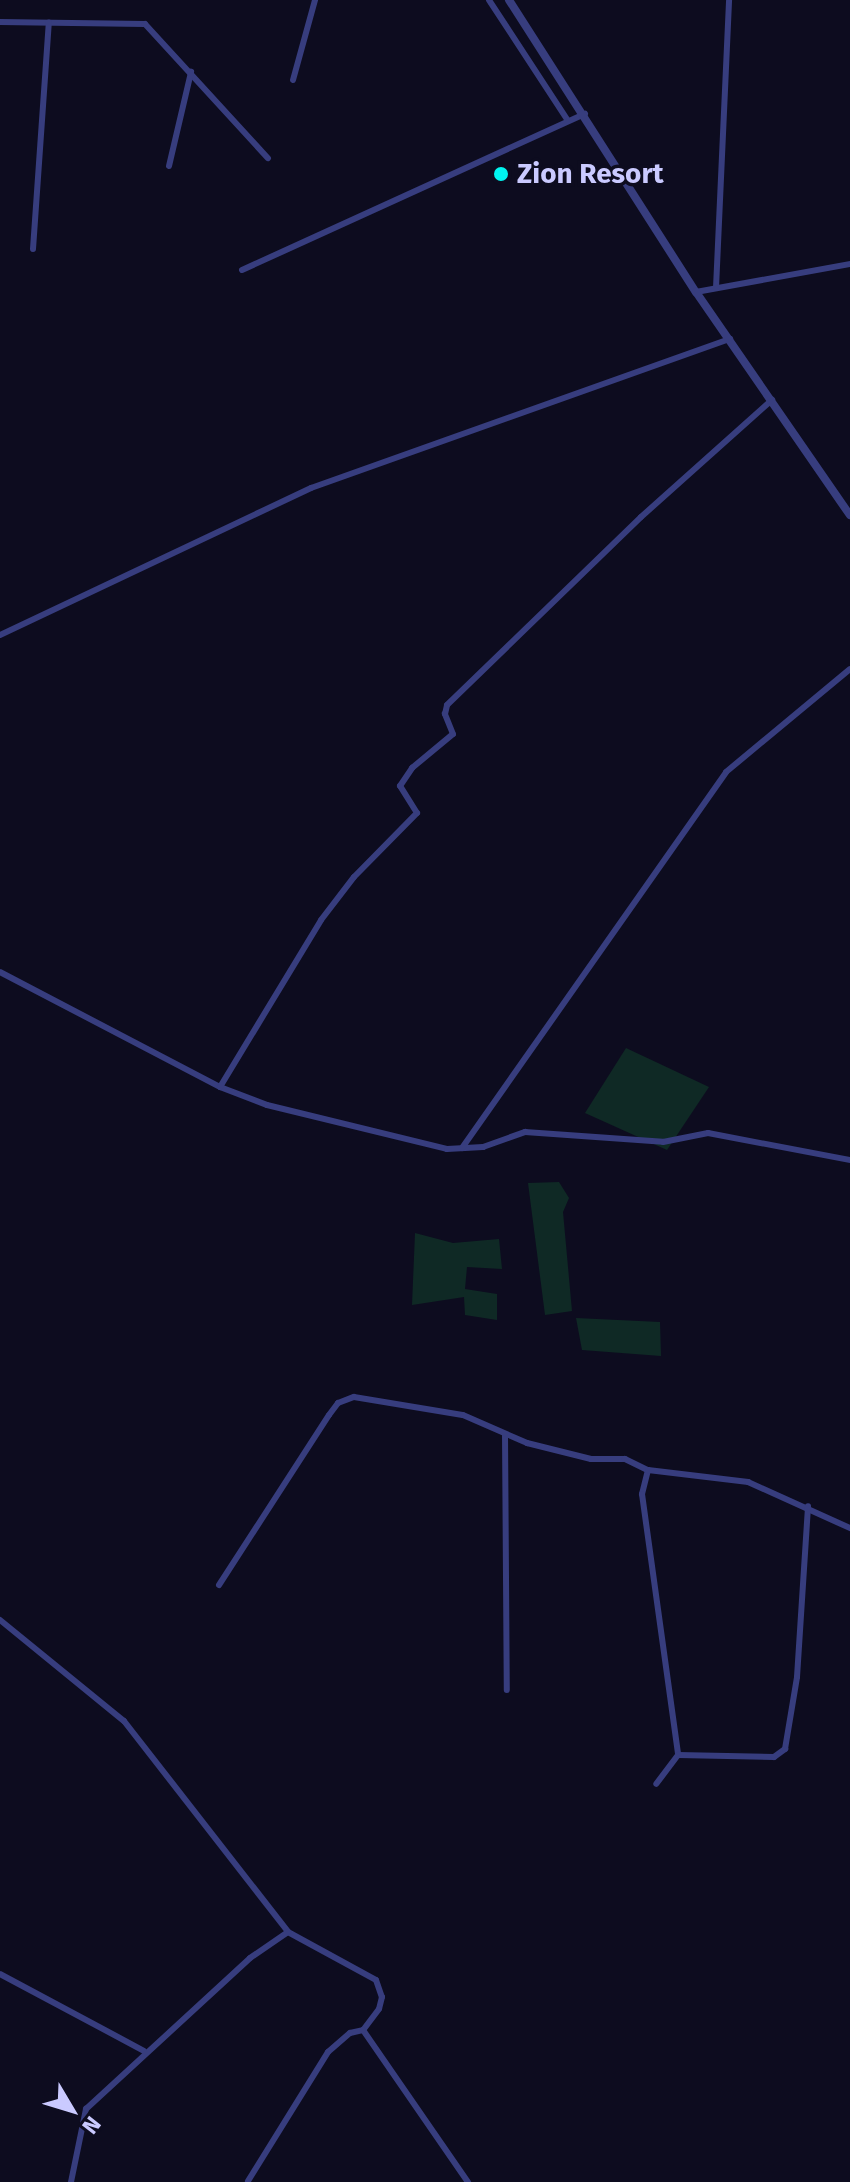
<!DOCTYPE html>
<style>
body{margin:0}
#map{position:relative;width:850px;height:2182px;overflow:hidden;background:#0d0c1f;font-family:"Fira Sans",sans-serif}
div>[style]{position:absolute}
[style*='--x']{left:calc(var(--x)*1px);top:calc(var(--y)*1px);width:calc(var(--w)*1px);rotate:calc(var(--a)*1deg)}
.green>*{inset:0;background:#0f2925}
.minor>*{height:6px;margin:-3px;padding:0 3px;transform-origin:3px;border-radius:3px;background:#373d7e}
.tertiary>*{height:8px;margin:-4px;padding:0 4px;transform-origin:4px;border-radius:4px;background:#373d7e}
.dots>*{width:22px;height:22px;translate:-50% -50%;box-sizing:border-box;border:4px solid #0d0c1f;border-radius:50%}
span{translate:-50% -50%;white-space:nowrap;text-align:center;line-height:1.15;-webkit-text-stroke:7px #0d0c1f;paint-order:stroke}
.poi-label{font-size:28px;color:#cacaff;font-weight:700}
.left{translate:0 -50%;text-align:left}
.north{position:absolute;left:32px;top:2070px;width:80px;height:80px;-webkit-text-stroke:6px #0d0c1f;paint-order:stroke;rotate:128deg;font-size:22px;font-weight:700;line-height:32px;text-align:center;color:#cacaff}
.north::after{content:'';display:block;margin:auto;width:28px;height:36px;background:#cacaff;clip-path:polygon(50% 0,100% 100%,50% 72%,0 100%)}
</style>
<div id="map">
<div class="green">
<div style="clip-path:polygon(626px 1048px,709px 1087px,667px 1150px,585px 1113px)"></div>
<div style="clip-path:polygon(559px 1182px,569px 1198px,563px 1212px,572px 1311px,545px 1315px,528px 1183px)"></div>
<div style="clip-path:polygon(415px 1233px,453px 1243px,499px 1239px,502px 1269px,467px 1267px,465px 1289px,497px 1294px,497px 1320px,465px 1315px,464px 1297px,412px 1305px)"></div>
<div style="clip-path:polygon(576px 1318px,660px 1322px,661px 1356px,582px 1350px)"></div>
</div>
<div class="minor">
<div style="--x:489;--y:0;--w:142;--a:56.8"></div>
<div style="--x:0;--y:22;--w:145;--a:0.8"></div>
<div style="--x:145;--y:24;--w:182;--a:47.5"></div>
<div style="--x:293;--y:80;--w:83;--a:-74.6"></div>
<div style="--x:169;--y:166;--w:97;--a:-76.8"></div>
<div style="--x:33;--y:249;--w:227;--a:-86"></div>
<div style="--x:242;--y:270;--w:377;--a:-24.5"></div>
<div style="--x:716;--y:288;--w:288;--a:-87.4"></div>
<div style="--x:696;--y:292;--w:157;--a:-10.3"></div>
<div style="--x:0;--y:635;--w:344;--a:-25.3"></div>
<div style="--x:311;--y:488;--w:445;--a:-19.6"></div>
<div style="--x:0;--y:972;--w:248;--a:27.6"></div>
<div style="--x:220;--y:1087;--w:50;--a:21"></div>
<div style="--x:267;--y:1105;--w:185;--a:13.7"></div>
<div style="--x:447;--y:1149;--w:36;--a:-3"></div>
<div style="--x:483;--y:1147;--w:45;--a:-19.7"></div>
<div style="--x:525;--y:1132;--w:138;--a:4.1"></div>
<div style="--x:663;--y:1142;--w:46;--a:-11.3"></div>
<div style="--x:708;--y:1133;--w:145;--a:10.8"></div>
<div style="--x:220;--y:1087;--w:195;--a:-58.8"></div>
<div style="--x:321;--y:920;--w:54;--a:-52.5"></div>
<div style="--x:354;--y:877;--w:90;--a:-45.5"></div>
<div style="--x:417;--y:813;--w:32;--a:-122"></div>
<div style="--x:400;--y:786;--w:22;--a:-56"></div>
<div style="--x:412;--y:768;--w:53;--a:-39.7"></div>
<div style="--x:453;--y:734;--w:22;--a:-112"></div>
<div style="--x:445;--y:714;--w:9;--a:-77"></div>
<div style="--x:447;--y:705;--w:270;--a:-44.1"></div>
<div style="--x:641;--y:517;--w:176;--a:-41.8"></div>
<div style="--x:462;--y:1148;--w:459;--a:-54.9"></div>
<div style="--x:726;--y:772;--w:161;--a:-39.7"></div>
<div style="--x:505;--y:1434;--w:256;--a:89.6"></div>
<div style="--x:648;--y:1470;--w:25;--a:104"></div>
<div style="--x:642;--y:1494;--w:263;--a:82.1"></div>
<div style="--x:678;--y:1755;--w:36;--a:127"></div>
<div style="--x:219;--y:1585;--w:202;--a:-57.1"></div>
<div style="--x:329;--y:1415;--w:15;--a:-53"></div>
<div style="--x:338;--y:1403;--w:17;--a:-21"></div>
<div style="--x:354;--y:1397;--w:110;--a:9.4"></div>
<div style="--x:463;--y:1415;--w:70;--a:23.6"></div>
<div style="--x:527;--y:1443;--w:66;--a:14"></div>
<div style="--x:591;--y:1459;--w:34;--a:0"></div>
<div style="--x:625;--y:1459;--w:25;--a:26"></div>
<div style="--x:648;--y:1470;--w:101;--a:6.8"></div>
<div style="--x:748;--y:1482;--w:112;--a:24.3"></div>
<div style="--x:0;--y:1620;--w:160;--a:39.2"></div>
<div style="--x:124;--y:1721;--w:267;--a:52.1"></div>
<div style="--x:288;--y:1932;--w:100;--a:28.6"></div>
<div style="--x:376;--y:1980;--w:18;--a:71"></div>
<div style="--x:382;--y:1997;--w:12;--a:104"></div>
<div style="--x:379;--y:2009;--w:26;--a:127"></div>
<div style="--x:363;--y:2030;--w:185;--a:55.4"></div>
<div style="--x:678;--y:1755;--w:96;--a:1.2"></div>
<div style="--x:774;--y:1757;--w:14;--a:-36"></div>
<div style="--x:785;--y:1749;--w:73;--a:-80.5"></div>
<div style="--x:797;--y:1677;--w:171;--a:-86.3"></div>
<div style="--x:0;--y:1974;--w:163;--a:28.1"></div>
<div style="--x:248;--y:2181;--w:152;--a:-58.2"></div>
<div style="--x:328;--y:2052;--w:29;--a:-41"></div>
<div style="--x:350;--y:2033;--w:13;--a:-13"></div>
<div style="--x:71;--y:2182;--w:75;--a:-78.4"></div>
<div style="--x:86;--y:2109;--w:223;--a:-42.6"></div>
<div style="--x:250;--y:1958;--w:46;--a:-34.4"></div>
</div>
<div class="tertiary">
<div style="--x:509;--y:0;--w:347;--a:57.4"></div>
<div style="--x:696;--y:292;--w:271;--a:55.4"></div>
</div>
<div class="dots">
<div style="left:501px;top:174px;background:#00f5f0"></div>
</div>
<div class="poi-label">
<span class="left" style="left:517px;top:174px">Zion Resort</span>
</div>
<div class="north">N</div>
</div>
